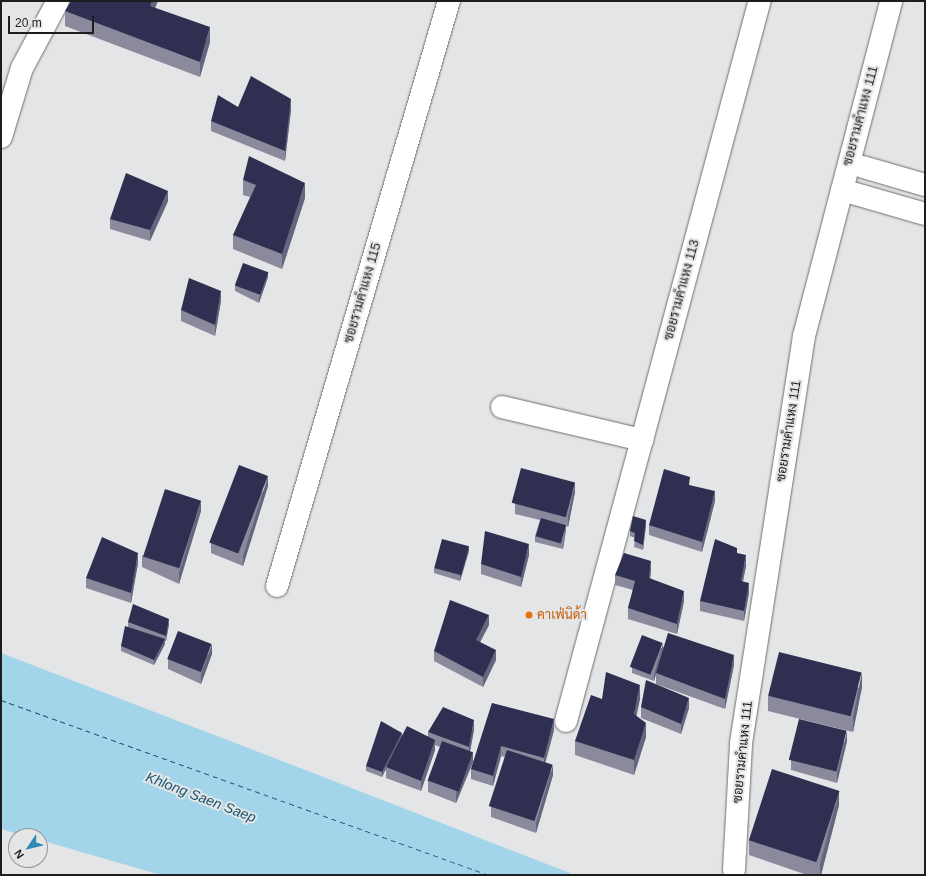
<!DOCTYPE html>
<meta charset="utf-8">
<style>
body{margin:0}
#map{position:relative;width:926px;height:876px;overflow:hidden;background:#e4e5e7;font-family:Arial,Sarabun,sans-serif}
div>[style]{position:absolute}
[style*='--x']{left:calc(var(--x)*1px);top:calc(var(--y)*1px);width:calc(var(--w)*1px);rotate:calc(var(--a)*1deg)}
.water>*{inset:0;background:#a2d4ea}
.ferry>*{height:1px;margin-top:-0.5px;transform-origin:0;background:repeating-linear-gradient(90deg,#16556c 0 5px,transparent 0 9px)}
.roads{filter:drop-shadow(0 0 1px #6d6d6f) drop-shadow(0 0 1px #6d6d6f)}
.minor>*{height:22px;margin:-11px;padding:0 11px;transform-origin:11px;border-radius:11px;background:#fff}
.wall>*{inset:0;background:#8a8a9c}
.shaded-wall>*{inset:0;background:#65667e}
.building>*{inset:0;background:#2f2f51;transform-origin:0 0}
.dots>*{width:11px;height:11px;translate:-50% -50%;box-sizing:border-box;border:2px solid #e4e5e7;border-radius:50%}
span{translate:-50% -50%;white-space:nowrap;text-align:center;line-height:1.15;-webkit-text-stroke:4px #e4e5e7;paint-order:stroke}
.street-label{font-size:13px;color:#1d1d1e}
.food-label{font-size:13px;color:#c56008}
.left{translate:0 -50%;text-align:left}
.water-label{font-size:14px;color:#16556c;font-style:italic}
.frame{position:absolute;inset:0;border:2px solid #1d1d1e;pointer-events:none}
.north{position:absolute;left:8px;top:828px;width:40px;height:40px;box-sizing:border-box;background:#e4e5e7;border:1px solid #949597;border-radius:50%;rotate:235deg;font-size:11px;font-weight:700;line-height:16px;text-align:center;color:#1d1d1e}
.north::after{content:'';display:block;margin:auto;width:14px;height:18px;background:#3187b6;clip-path:polygon(50% 0,100% 100%,50% 72%,0 100%)}
.scale{position:absolute;left:8px;top:16px;width:86px;height:18px;box-sizing:border-box;border:2px solid #1d1d1e;border-top:0;padding-left:5px;font-size:12px;line-height:14px;white-space:nowrap;color:#1d1d1e;-webkit-text-stroke:3px #e4e5e7;paint-order:stroke}
</style>
<div id="map">
<div class="water">
<div style="clip-path:polygon(1px 653px,308px 771px,575px 875px,161px 875px,40px 840px,40px 836px,25px 836px,1px 829px)"></div>
</div>
<div class="ferry">
<div style="--x:1;--y:700;--w:518;--a:19.73"></div>
</div>
<div class="roads">
<div class="minor">
<div style="--x:1;--y:137;--w:72;--a:-73.1"></div>
<div style="--x:22;--y:68;--w:76;--a:-61.8"></div>
<div style="--x:863;--y:167;--w:65;--a:16.2"></div>
<div style="--x:842;--y:190;--w:86;--a:16.1"></div>
<div style="--x:502;--y:407;--w:144;--a:13.3"></div>
<div style="--x:642;--y:440;--w:455;--a:-75"></div>
<div style="--x:277;--y:586;--w:610;--a:-73.62"></div>
<div style="--x:566;--y:721;--w:291;--a:-74.9"></div>
<div style="--x:734;--y:870;--w:127;--a:-86.8"></div>
<div style="--x:741;--y:743;--w:412;--a:-81.2"></div>
<div style="--x:804;--y:336;--w:346;--a:-75.4"></div>
</div>
</div>
<div class="wall">
<div style="clip-path:polygon(158px 1px,155px 8px,210px 42px,200px 77px,65px 26px,65px 11px)"></div>
<div style="clip-path:polygon(238px 107px,291px 110px,285px 161px,211px 131px,211px 121px)"></div>
<div style="clip-path:polygon(243px 180px,305px 198px,282px 269px,233px 249px,233px 235px,250px 197px,243px 195px)"></div>
<div style="clip-path:polygon(168px 201px,150px 241px,110px 229px,110px 219px)"></div>
<div style="clip-path:polygon(268px 277px,259px 303px,235px 291px,235px 286px)"></div>
<div style="clip-path:polygon(221px 301px,215px 336px,181px 321px,181px 310px)"></div>
<div style="clip-path:polygon(690px 485px,715px 501px,702px 552px,649px 535px,649px 525px)"></div>
<div style="clip-path:polygon(268px 486px,243px 566px,211px 553px,211px 543px)"></div>
<div style="clip-path:polygon(575px 492px,568px 527px,566px 526px,563px 549px,535px 542px,535px 536px,540px 520px,515px 514px,515px 504px)"></div>
<div style="clip-path:polygon(201px 511px,179px 584px,142px 567px,142px 556px)"></div>
<div style="clip-path:polygon(646px 525px,643px 550px,634px 547px,635px 538px,630px 536px,630px 531px)"></div>
<div style="clip-path:polygon(469px 551px,460px 581px,434px 573px,434px 568px)"></div>
<div style="clip-path:polygon(737px 553px,746px 566px,743px 581px,749px 593px,744px 621px,700px 611px,700px 601px)"></div>
<div style="clip-path:polygon(529px 555px,521px 587px,481px 574px,481px 564px)"></div>
<div style="clip-path:polygon(138px 563px,131px 603px,86px 588px,86px 578px)"></div>
<div style="clip-path:polygon(651px 571px,650px 578px,684px 601px,677px 634px,628px 619px,628px 608px,633px 590px,615px 585px,615px 575px)"></div>
<div style="clip-path:polygon(128px 622px,169px 624px,166px 641px,165px 641px,165px 644px,154px 665px,121px 651px,121px 646px,128px 627px)"></div>
<div style="clip-path:polygon(489px 625px,480px 642px,496px 660px,483px 687px,434px 661px,434px 651px)"></div>
<div style="clip-path:polygon(663px 647px,734px 665px,725px 709px,656px 684px,656px 674px,654px 681px,632px 673px,632px 667px)"></div>
<div style="clip-path:polygon(212px 654px,201px 684px,168px 669px,168px 659px)"></div>
<div style="clip-path:polygon(862px 687px,853px 732px,768px 711px,768px 696px)"></div>
<div style="clip-path:polygon(602px 699px,640px 699px,636px 716px,646px 737px,634px 775px,575px 755px,575px 741px)"></div>
<div style="clip-path:polygon(492px 703px,554px 730px,545px 762px,553px 775px,536px 833px,491px 817px,491px 807px,505px 757px,501px 756px,493px 786px,471px 779px,471px 769px)"></div>
<div style="clip-path:polygon(641px 707px,689px 708px,681px 734px,641px 718px)"></div>
<div style="clip-path:polygon(474px 730px,470px 751px,473px 762px,456px 803px,428px 792px,428px 781px,440px 747px,435px 745px,435px 750px,421px 791px,386px 778px,386px 769px,382px 777px,366px 771px,366px 766px,402px 736px,428px 736px,428px 732px)"></div>
<div style="clip-path:polygon(847px 741px,837px 783px,791px 770px,791px 760px)"></div>
<div style="clip-path:polygon(839px 805px,821px 875px,807px 875px,749px 855px,749px 840px)"></div>
</div>
<div class="shaded-wall">
<div style="clip-path:polygon(152px 1px,158px 1px,150px 20px,150px 6px)"></div>
<div style="clip-path:polygon(210px 27px,210px 42px,200px 77px,200px 62px)"></div>
<div style="clip-path:polygon(291px 99px,291px 110px,285px 161px,285px 151px)"></div>
<div style="clip-path:polygon(305px 183px,305px 198px,282px 269px,282px 254px)"></div>
<div style="clip-path:polygon(168px 191px,168px 201px,150px 241px,150px 230px)"></div>
<div style="clip-path:polygon(268px 272px,268px 277px,259px 303px,259px 298px)"></div>
<div style="clip-path:polygon(221px 291px,221px 301px,215px 336px,215px 325px)"></div>
<div style="clip-path:polygon(268px 476px,268px 486px,243px 566px,243px 556px)"></div>
<div style="clip-path:polygon(575px 482px,575px 492px,568px 527px,568px 517px)"></div>
<div style="clip-path:polygon(715px 491px,715px 501px,702px 552px,702px 542px)"></div>
<div style="clip-path:polygon(201px 501px,201px 511px,179px 584px,179px 573px)"></div>
<div style="clip-path:polygon(646px 520px,646px 525px,643px 550px,643px 545px)"></div>
<div style="clip-path:polygon(566px 525px,566px 530px,563px 549px,563px 544px)"></div>
<div style="clip-path:polygon(529px 544px,529px 555px,521px 587px,521px 577px)"></div>
<div style="clip-path:polygon(469px 546px,469px 551px,460px 581px,460px 576px)"></div>
<div style="clip-path:polygon(138px 553px,138px 563px,131px 603px,131px 593px)"></div>
<div style="clip-path:polygon(746px 555px,746px 566px,741px 591px,741px 581px)"></div>
<div style="clip-path:polygon(651px 561px,651px 571px,649px 588px,649px 578px)"></div>
<div style="clip-path:polygon(749px 583px,749px 593px,744px 621px,744px 611px)"></div>
<div style="clip-path:polygon(684px 591px,684px 601px,677px 634px,677px 624px)"></div>
<div style="clip-path:polygon(489px 615px,489px 625px,476px 650px,476px 640px)"></div>
<div style="clip-path:polygon(169px 619px,169px 624px,166px 641px,166px 636px)"></div>
<div style="clip-path:polygon(165px 639px,165px 644px,154px 665px,154px 660px)"></div>
<div style="clip-path:polygon(663px 643px,663px 649px,654px 681px,654px 675px)"></div>
<div style="clip-path:polygon(212px 644px,212px 654px,201px 684px,201px 674px)"></div>
<div style="clip-path:polygon(496px 650px,496px 660px,483px 687px,483px 677px)"></div>
<div style="clip-path:polygon(734px 655px,734px 665px,725px 709px,725px 699px)"></div>
<div style="clip-path:polygon(862px 672px,862px 687px,853px 732px,853px 717px)"></div>
<div style="clip-path:polygon(640px 685px,640px 699px,634px 728px,634px 714px)"></div>
<div style="clip-path:polygon(689px 698px,689px 708px,681px 734px,681px 724px)"></div>
<div style="clip-path:polygon(554px 719px,554px 730px,544px 768px,544px 758px)"></div>
<div style="clip-path:polygon(474px 720px,474px 730px,469px 757px,469px 747px)"></div>
<div style="clip-path:polygon(646px 723px,646px 737px,634px 775px,634px 760px)"></div>
<div style="clip-path:polygon(847px 731px,847px 741px,837px 783px,837px 773px)"></div>
<div style="clip-path:polygon(402px 733px,402px 738px,386px 767px,386px 769px,382px 777px,382px 772px)"></div>
<div style="clip-path:polygon(435px 740px,435px 750px,421px 791px,421px 781px)"></div>
<div style="clip-path:polygon(501px 746px,501px 756px,493px 786px,493px 776px)"></div>
<div style="clip-path:polygon(473px 752px,473px 762px,456px 803px,456px 793px)"></div>
<div style="clip-path:polygon(553px 765px,553px 775px,536px 833px,536px 823px)"></div>
<div style="clip-path:polygon(839px 791px,839px 805px,821px 875px,820px 875px,820px 864px)"></div>
</div>
<div class="building">
<div style="clip-path:polygon(71px 1px,152px 1px,150px 6px,210px 27px,200px 62px,65px 11px)"></div>
<div style="clip-path:polygon(251px 76px,291px 99px,285px 151px,211px 121px,218px 95px,238px 107px)"></div>
<div style="clip-path:polygon(249px 156px,305px 183px,282px 254px,233px 235px,256px 185px,243px 180px)"></div>
<div style="clip-path:polygon(126px 173px,168px 191px,150px 230px,110px 219px)"></div>
<div style="left:243px;top:263px;width:27px;height:24px;rotate:20deg"></div>
<div style="clip-path:polygon(189px 278px,221px 291px,215px 325px,181px 310px)"></div>
<div style="left:239px;top:465px;width:31px;height:83px;rotate:21deg"></div>
<div style="left:521px;top:468px;width:56px;height:36px;rotate:15deg"></div>
<div style="clip-path:polygon(664px 469px,690px 477px,689px 485px,715px 491px,702px 542px,649px 525px)"></div>
<div style="left:165px;top:489px;width:38px;height:71px;rotate:18deg"></div>
<div style="clip-path:polygon(633px 516px,646px 520px,643px 545px,634px 541px,635px 533px,630px 531px)"></div>
<div style="left:541px;top:518px;width:26px;height:19px;rotate:16deg"></div>
<div style="clip-path:polygon(485px 531px,529px 544px,521px 577px,481px 564px)"></div>
<div style="clip-path:polygon(102px 537px,138px 553px,131px 593px,86px 578px)"></div>
<div style="left:442px;top:539px;width:28px;height:30px;rotate:15deg"></div>
<div style="clip-path:polygon(715px 539px,737px 548px,737px 553px,746px 555px,741px 581px,749px 583px,744px 611px,700px 601px)"></div>
<div style="clip-path:polygon(624px 553px,651px 561px,649px 578px,684px 591px,677px 624px,628px 608px,635px 581px,615px 575px)"></div>
<div style="clip-path:polygon(450px 600px,489px 615px,476px 640px,496px 650px,483px 677px,434px 651px)"></div>
<div style="clip-path:polygon(133px 604px,169px 619px,166px 636px,128px 622px)"></div>
<div style="clip-path:polygon(125px 626px,165px 639px,154px 660px,121px 646px)"></div>
<div style="left:178px;top:631px;width:36px;height:30px;rotate:21deg"></div>
<div style="clip-path:polygon(668px 633px,734px 655px,725px 699px,656px 673px)"></div>
<div style="left:642px;top:635px;width:22px;height:34px;rotate:21deg"></div>
<div style="left:779px;top:652px;width:85px;height:45px;rotate:14deg"></div>
<div style="clip-path:polygon(606px 672px,640px 685px,634px 714px,646px 723px,634px 760px,575px 741px,591px 695px,602px 699px)"></div>
<div style="clip-path:polygon(646px 680px,689px 698px,681px 724px,641px 707px)"></div>
<div style="clip-path:polygon(492px 703px,554px 719px,544px 758px,501px 746px,493px 776px,471px 769px)"></div>
<div style="clip-path:polygon(443px 707px,474px 720px,469px 747px,428px 732px)"></div>
<div style="left:799px;top:719px;width:49px;height:42px;rotate:14deg"></div>
<div style="clip-path:polygon(381px 721px,402px 733px,382px 772px,366px 766px)"></div>
<div style="clip-path:polygon(407px 726px,435px 740px,421px 781px,386px 767px)"></div>
<div style="left:442px;top:741px;width:33px;height:42px;rotate:20deg"></div>
<div style="left:507px;top:750px;width:48px;height:59px;rotate:18deg"></div>
<div style="left:772px;top:769px;width:71px;height:75px;rotate:18deg"></div>
</div>
<div class="dots">
<div style="left:529px;top:615px;background:#e8710a"></div>
</div>
<div class="street-label">
<span style="left:861px;top:116px;rotate:-75deg">ซอยรามคำแหง 111</span>
<span style="left:682px;top:290px;rotate:-75deg">ซอยรามคำแหง 113</span>
<span style="left:363px;top:293px;rotate:-74deg">ซอยรามคำแหง 115</span>
<span style="left:789px;top:431px;rotate:-81deg">ซอยรามคำแหง 111</span>
<span style="left:743px;top:752px;rotate:-84deg">ซอยรามคำแหง 111</span>
</div>
<div class="food-label">
<span class="left" style="left:537px;top:615px">คาเฟ่นิด้า</span>
</div>
<div class="water-label">
<span style="left:201px;top:797px;rotate:21deg">Khlong Saen Saep</span>
</div>
<div class="frame"></div>
<div class="north">N</div>
<div class="scale">20 m</div>
</div>
